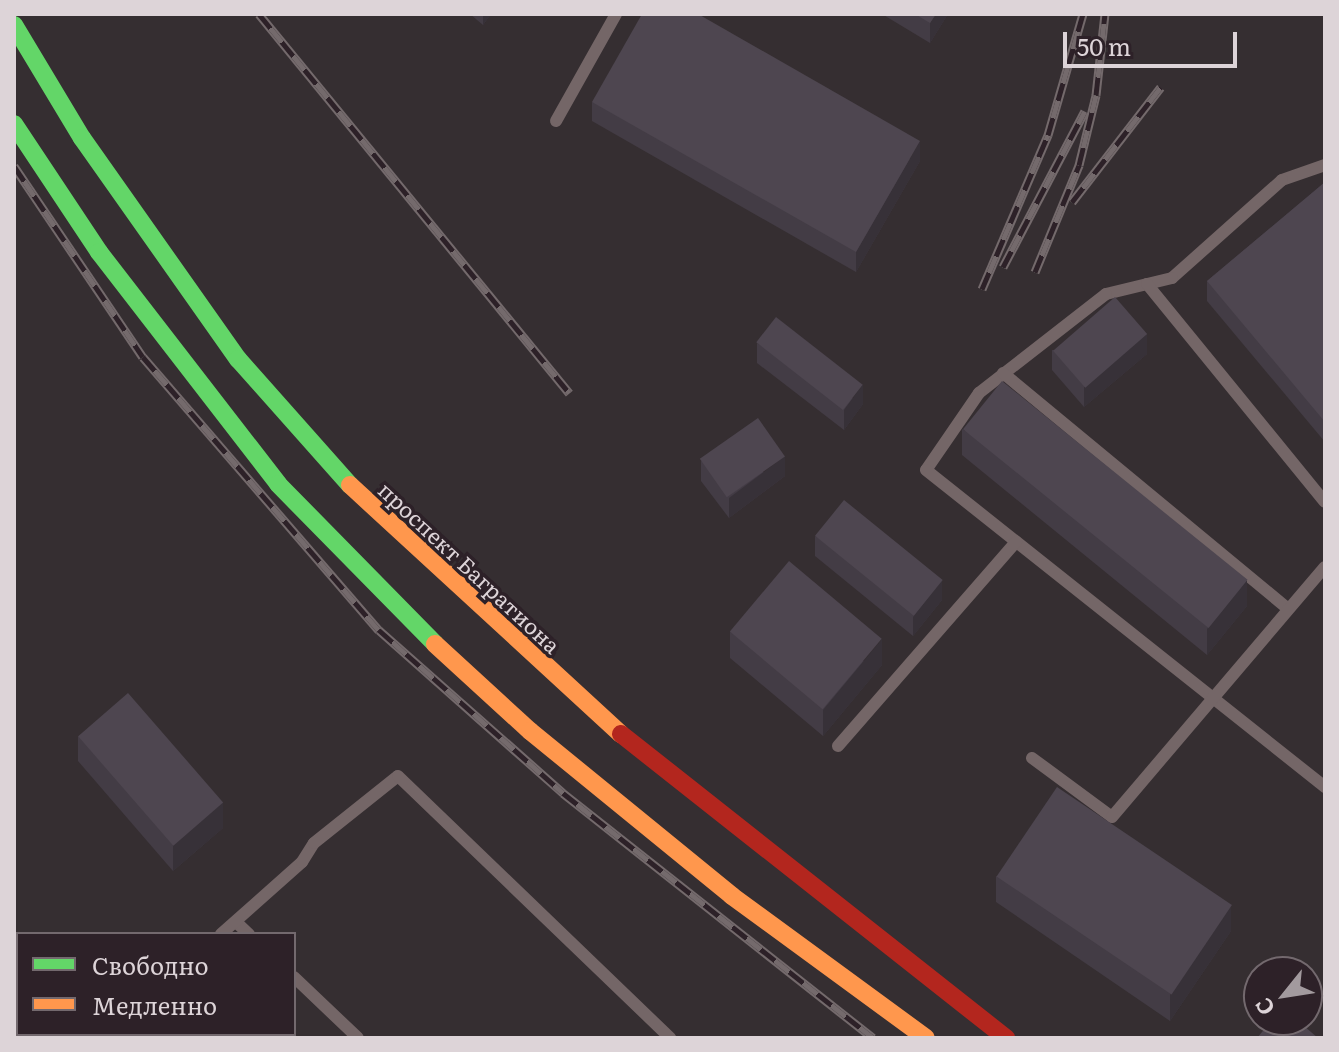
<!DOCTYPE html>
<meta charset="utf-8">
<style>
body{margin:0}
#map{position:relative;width:1339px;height:1052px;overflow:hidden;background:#352e31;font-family:Literata,serif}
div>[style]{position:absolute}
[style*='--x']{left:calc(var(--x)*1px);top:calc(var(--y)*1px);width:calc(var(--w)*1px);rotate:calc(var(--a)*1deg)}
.lane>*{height:12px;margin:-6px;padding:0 6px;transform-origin:6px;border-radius:6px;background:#746667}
.fast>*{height:18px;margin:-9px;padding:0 9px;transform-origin:9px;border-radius:9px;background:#63d668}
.slow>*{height:18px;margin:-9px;padding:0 9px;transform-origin:9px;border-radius:9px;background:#ff974d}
.jam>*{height:18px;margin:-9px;padding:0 9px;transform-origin:9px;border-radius:9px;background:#b3261e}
.rail>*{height:9px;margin-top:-4.5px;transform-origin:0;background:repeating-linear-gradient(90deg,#2d2128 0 18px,#746a6c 0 36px);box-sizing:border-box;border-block:2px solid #746a6c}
.wall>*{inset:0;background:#433c45}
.shaded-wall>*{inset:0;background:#373138}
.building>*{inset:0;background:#4e4650;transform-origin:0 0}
span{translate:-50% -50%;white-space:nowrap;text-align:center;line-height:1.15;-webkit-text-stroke:7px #2d2128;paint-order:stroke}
.street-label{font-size:22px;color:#ddd4d8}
.frame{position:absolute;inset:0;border:16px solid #ddd4d8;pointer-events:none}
.legend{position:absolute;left:16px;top:932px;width:280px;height:104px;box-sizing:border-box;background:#2d2128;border:2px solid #73696e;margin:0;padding:10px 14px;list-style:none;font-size:24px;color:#ddd4d8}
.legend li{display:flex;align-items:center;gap:16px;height:40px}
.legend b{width:40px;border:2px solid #73696e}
.north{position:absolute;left:1243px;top:956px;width:80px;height:80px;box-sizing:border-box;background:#2d2128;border:2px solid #73696e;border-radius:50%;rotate:240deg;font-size:22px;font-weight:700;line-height:32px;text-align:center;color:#ddd4d8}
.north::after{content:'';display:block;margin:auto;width:28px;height:36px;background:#a29a9e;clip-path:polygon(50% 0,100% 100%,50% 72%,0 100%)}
.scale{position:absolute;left:1063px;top:32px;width:174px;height:36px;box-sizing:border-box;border:4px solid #ddd4d8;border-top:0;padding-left:10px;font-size:24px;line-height:28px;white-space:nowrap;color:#ddd4d8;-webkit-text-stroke:6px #2d2128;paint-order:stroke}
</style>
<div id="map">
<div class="lane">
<div style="--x:556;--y:121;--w:123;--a:-60.7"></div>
<div style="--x:1325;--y:165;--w:46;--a:160.8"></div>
<div style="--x:1282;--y:180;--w:147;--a:138.3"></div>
<div style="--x:1172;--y:278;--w:68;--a:166.4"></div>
<div style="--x:1106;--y:294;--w:161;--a:142.1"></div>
<div style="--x:979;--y:393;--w:93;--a:124.5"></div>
<div style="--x:926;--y:470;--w:510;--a:38.47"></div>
<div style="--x:1147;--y:284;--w:281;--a:50.8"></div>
<div style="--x:1003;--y:373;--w:370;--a:39.6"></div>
<div style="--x:838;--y:746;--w:271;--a:-48.9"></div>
<div style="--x:1032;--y:758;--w:99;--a:36.4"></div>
<div style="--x:1112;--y:817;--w:328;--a:-49.6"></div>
<div style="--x:236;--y:922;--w:18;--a:43"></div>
<div style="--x:221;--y:934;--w:108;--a:-41.6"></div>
<div style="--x:302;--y:862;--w:22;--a:-58"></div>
<div style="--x:314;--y:843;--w:107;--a:-38.6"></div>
<div style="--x:398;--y:776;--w:378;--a:43.9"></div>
<div style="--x:294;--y:977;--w:88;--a:43.6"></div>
<div style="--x:107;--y:1038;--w:6;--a:-45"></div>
</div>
<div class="fast">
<div style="--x:14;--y:25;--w:132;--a:59"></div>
<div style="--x:82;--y:138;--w:271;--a:54.8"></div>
<div style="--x:238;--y:359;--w:169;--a:48.4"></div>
<div style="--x:14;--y:124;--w:154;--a:56.4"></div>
<div style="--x:99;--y:252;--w:293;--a:52.3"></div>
<div style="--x:278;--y:484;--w:224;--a:45.5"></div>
</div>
<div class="slow">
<div style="--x:350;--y:485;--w:368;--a:42.6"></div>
<div style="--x:435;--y:644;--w:129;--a:42.5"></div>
<div style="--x:530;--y:731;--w:261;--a:39.2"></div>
<div style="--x:732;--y:896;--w:240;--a:36.2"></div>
</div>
<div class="jam">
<div style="--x:621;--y:734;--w:491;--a:38.3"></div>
</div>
<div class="rail">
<div style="--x:259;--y:14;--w:490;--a:50.7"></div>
<div style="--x:14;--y:166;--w:230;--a:56"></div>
<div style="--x:143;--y:357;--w:361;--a:49.2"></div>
<div style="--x:379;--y:630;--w:246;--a:41.5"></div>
<div style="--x:563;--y:793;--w:395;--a:38.3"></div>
<div style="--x:1072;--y:202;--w:145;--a:-52.3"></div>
<div style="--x:1003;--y:267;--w:176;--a:-62.3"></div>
<div style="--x:1035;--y:272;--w:116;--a:-67.6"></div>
<div style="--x:1079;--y:165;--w:72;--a:-76.3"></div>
<div style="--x:1096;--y:95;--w:81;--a:-83.7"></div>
<div style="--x:982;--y:289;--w:168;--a:-66.8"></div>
<div style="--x:1048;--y:135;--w:126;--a:-73.9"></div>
</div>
<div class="wall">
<div style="clip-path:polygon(470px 14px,491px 14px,483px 25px)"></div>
<div style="clip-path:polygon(882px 14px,948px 14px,930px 43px)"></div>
<div style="clip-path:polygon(592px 102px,920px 161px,856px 272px,592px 121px)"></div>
<div style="clip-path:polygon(1325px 182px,1325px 442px,1207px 301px,1207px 281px)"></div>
<div style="clip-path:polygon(757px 343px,863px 404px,844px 430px,757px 363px)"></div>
<div style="clip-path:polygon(1052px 350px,1147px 354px,1084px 407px,1052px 370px)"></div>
<div style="clip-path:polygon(962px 429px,1247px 606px,1207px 655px,962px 455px)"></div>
<div style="clip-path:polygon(701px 461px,785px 476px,729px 518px,701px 481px)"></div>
<div style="clip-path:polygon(815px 536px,942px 600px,913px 636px,815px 556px)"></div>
<div style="clip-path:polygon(730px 632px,882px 665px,823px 736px,730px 658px)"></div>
<div style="clip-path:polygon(78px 736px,223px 828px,173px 871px,78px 761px)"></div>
<div style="clip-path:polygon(996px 876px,1231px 931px,1170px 1021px,996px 902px)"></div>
</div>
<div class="shaded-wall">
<div style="clip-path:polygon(483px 14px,491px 14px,483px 25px)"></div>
<div style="clip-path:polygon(936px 14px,948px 14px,930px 43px,930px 23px)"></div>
<div style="clip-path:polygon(920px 141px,920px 161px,856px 272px,856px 252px)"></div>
<div style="clip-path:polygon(1147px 334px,1147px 354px,1084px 407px,1084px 387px)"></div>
<div style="clip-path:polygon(863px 384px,863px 404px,844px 430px,844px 410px)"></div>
<div style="clip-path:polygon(785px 456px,785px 476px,729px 518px,729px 498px)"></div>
<div style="clip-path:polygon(942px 580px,942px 600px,913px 636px,913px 617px)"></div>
<div style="clip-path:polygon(1247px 580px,1247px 606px,1207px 655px,1207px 629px)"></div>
<div style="clip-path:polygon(882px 639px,882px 665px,823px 736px,823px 710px)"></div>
<div style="clip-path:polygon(223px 802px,223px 828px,173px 871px,173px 845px)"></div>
<div style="clip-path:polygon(1231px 906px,1231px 931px,1170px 1021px,1170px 995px)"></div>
</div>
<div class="building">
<div style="clip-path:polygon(642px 14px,698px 14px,920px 141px,856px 252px,592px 102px)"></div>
<div style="clip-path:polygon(915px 14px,936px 14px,930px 23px)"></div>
<div style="clip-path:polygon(1325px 182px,1325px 422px,1207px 281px)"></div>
<div style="left:1115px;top:297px;width:49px;height:82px;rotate:49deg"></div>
<div style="left:776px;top:317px;width:110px;height:32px;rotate:38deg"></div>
<div style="left:1002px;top:381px;width:316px;height:62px;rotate:39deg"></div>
<div style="left:758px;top:418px;width:47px;height:71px;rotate:55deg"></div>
<div style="left:844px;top:500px;width:127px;height:46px;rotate:39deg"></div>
<div style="left:789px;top:561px;width:121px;height:92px;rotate:40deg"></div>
<div style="left:128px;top:693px;width:145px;height:66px;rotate:49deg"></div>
<div style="left:1057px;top:787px;width:211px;height:108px;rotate:34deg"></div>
<div style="clip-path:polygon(1272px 1020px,1297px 1020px,1318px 1038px,1257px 1038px)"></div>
</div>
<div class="street-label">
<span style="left:470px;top:567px;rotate:43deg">проспект Багратиона</span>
</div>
<div class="frame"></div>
<ul class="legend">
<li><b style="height:10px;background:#63d668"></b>Свободно</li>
<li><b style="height:10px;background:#ff974d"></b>Медленно</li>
</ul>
<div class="north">С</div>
<div class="scale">50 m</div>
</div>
